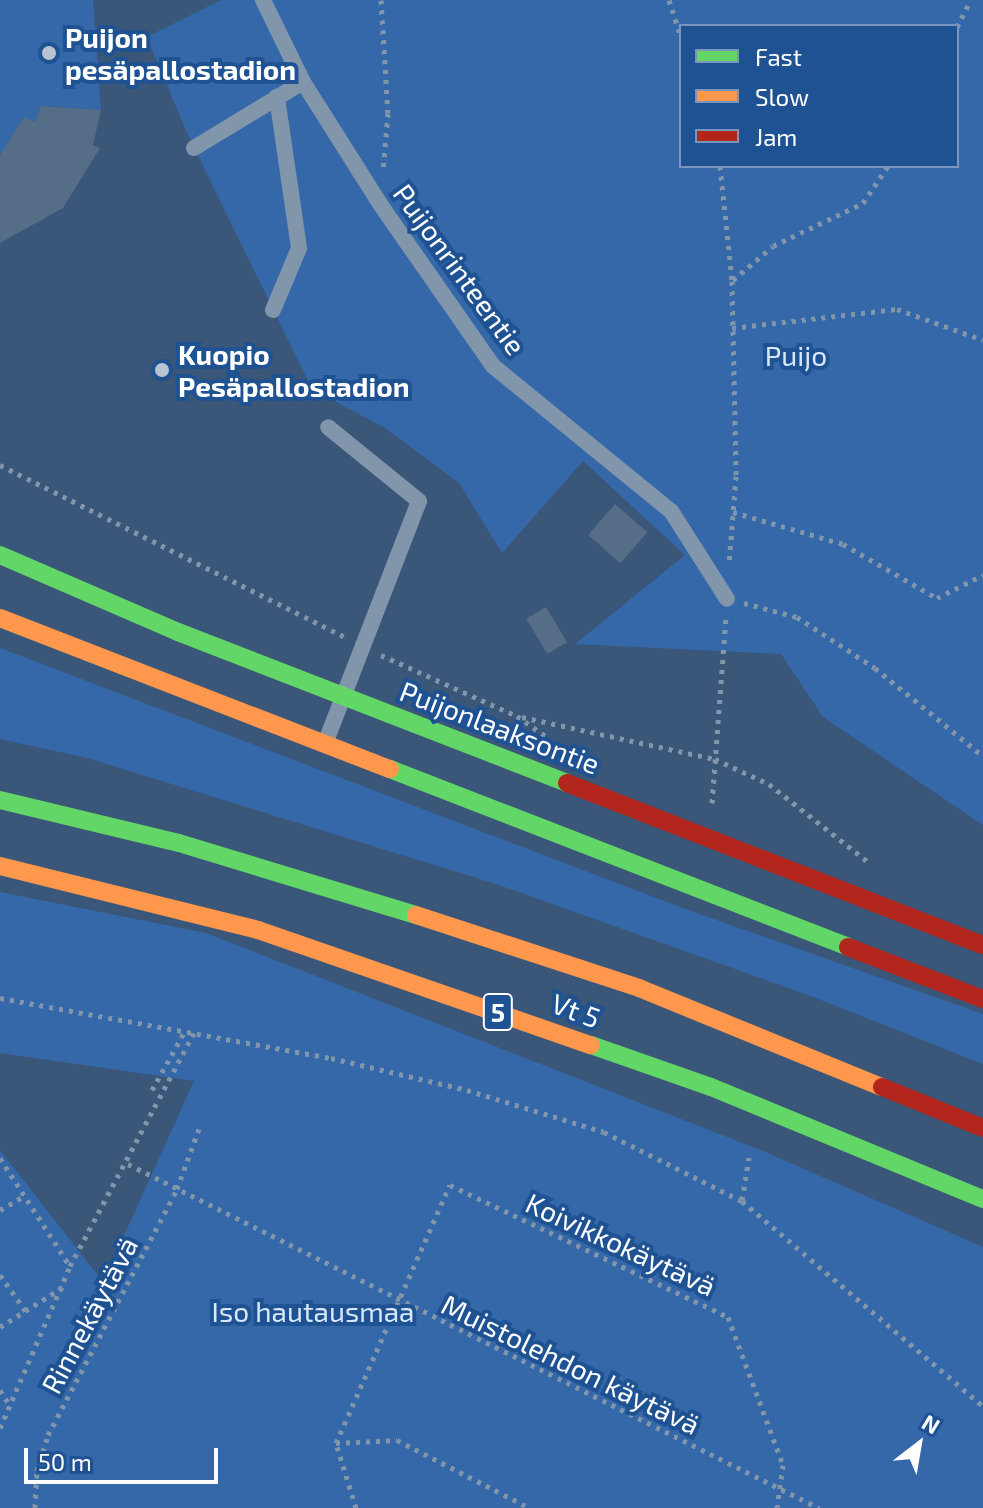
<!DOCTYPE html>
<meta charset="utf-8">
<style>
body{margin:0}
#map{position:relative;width:983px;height:1508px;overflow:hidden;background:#3a5678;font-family:"Exo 2",sans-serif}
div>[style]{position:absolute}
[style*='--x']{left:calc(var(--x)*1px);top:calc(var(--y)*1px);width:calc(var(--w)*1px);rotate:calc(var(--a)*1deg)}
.green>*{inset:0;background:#3568a9}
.building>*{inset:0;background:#566d88;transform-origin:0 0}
.path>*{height:5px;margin-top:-2.5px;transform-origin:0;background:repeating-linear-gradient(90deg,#8296ab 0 4px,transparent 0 10px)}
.lane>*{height:16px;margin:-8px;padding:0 8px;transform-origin:8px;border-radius:8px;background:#8296ab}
.fast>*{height:18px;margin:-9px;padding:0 9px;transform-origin:9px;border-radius:9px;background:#63d668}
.slow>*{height:18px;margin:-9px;padding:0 9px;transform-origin:9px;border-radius:9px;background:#ff974d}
.jam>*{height:18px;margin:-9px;padding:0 9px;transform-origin:9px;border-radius:9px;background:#b3261e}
.dots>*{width:22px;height:22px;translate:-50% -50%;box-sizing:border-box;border:4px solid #1f5293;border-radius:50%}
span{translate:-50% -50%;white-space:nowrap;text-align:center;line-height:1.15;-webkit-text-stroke:8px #1f5293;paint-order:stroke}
.shield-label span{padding:2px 6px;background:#1f5293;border:2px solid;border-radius:6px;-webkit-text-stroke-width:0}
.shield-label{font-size:26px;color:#fff;font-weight:700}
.poi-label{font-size:28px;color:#fff;font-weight:700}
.left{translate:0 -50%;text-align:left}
.street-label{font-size:28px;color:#fff}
.park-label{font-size:28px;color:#d8e7fa}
.legend{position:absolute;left:679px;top:24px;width:280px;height:144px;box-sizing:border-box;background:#1f5293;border:2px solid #7997be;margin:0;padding:10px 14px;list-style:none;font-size:24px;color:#fff}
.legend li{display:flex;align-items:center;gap:16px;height:40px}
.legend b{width:40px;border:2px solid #7997be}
.north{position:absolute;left:879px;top:1404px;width:80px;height:80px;-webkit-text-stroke:6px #1f5293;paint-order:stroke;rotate:31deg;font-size:22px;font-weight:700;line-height:32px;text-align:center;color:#fff}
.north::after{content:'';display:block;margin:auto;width:28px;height:36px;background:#fff;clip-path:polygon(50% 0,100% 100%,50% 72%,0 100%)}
.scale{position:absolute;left:24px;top:1448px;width:194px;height:36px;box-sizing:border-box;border:4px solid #fff;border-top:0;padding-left:10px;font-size:24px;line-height:28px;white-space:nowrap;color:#fff;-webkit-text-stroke:6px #1f5293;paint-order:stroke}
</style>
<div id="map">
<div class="green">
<div style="clip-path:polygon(0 0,93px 0,101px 110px,42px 106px,35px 122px,24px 118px,0 155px)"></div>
<div style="clip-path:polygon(evenodd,221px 0,983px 0,983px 825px,823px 717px,781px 654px,575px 644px,685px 555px,583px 461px,502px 553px,459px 483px,385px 428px,312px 389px,187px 133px,147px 37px,221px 0,681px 26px,957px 26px,957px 166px,681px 166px,681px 26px)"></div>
<div style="clip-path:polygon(0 648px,680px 907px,983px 1014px,983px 1064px,808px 995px,493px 883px,87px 758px,0 739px)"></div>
<div style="clip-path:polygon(0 892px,206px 933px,763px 1151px,983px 1247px,983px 1508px,0 1508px,0 1150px,103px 1282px,194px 1081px,0 1053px)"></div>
</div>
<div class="building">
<div style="clip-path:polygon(41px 106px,101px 110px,93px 145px,100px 148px,63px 208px,0 243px,0 155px,24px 117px,35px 122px)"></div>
<div style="left:615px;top:504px;width:43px;height:41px;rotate:41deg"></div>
<div style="left:546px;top:607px;width:41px;height:23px;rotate:59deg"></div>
</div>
<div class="path">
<div style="--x:381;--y:0;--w:113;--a:86.5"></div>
<div style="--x:388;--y:113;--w:58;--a:94.9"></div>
<div style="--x:669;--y:0;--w:40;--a:72"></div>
<div style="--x:957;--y:27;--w:30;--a:-63"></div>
<div style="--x:720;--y:166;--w:116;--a:84"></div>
<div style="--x:732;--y:281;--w:195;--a:88.8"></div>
<div style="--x:736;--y:476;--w:88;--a:94.5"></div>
<div style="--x:733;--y:280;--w:52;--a:-40.4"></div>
<div style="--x:773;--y:246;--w:100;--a:-25.5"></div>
<div style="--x:863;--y:203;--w:45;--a:-56"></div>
<div style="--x:732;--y:328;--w:166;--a:-6.6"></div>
<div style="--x:897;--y:309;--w:91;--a:19.8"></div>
<div style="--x:0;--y:465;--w:388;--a:26.5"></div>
<div style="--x:733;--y:512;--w:115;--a:16.2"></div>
<div style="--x:843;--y:544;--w:108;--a:29.9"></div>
<div style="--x:937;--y:598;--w:51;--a:-26.6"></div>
<div style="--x:744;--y:603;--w:55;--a:14.8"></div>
<div style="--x:797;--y:617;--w:93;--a:33.2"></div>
<div style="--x:875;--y:668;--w:139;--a:39.2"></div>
<div style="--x:381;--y:655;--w:149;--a:24.2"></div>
<div style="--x:517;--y:716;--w:37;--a:35"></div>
<div style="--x:522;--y:717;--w:198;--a:12.3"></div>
<div style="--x:715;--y:759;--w:60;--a:24.8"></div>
<div style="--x:769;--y:784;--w:125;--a:38.2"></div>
<div style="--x:712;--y:803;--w:186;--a:-85.7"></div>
<div style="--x:0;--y:998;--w:336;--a:10.3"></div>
<div style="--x:331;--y:1058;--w:140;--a:13.2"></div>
<div style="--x:467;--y:1090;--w:143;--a:17"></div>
<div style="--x:604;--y:1132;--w:154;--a:26.6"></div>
<div style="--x:742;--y:1201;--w:316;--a:40.4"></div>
<div style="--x:152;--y:1090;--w:68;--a:-60.8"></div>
<div style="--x:0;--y:1158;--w:129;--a:57.1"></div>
<div style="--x:128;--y:1164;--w:772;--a:26.47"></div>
<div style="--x:742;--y:1200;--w:43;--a:-80.5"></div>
<div style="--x:0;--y:1210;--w:28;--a:-30"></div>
<div style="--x:0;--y:1275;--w:47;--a:54.6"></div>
<div style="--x:0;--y:1327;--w:75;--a:-32.4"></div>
<div style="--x:0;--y:1390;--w:17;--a:57"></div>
<div style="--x:0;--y:1428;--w:176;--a:-66.6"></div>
<div style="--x:70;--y:1266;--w:264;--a:-62"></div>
<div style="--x:336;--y:1443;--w:61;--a:-2.8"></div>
<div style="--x:397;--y:1440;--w:149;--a:27.1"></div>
<div style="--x:35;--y:1508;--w:37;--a:-87"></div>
<div style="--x:37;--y:1471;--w:38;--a:-73"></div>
<div style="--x:48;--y:1435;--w:278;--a:-62.3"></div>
<div style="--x:177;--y:1189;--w:64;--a:-69.9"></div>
<div style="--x:356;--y:1508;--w:68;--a:-107.1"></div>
<div style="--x:336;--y:1443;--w:282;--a:-66.2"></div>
<div style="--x:450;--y:1185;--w:308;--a:25.4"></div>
<div style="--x:728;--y:1317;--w:158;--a:69.6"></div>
<div style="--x:783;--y:1465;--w:43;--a:97.9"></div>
</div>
<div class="lane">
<div style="--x:263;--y:0;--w:91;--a:64"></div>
<div style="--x:303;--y:82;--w:144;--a:57.7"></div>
<div style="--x:380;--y:204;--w:198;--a:55.1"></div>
<div style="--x:493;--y:366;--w:230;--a:39.2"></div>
<div style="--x:671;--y:511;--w:104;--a:57.5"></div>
<div style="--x:194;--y:148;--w:127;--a:-31.2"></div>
<div style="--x:273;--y:310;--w:67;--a:-67.2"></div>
<div style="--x:299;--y:248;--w:153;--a:-98.3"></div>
<div style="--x:326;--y:741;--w:257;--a:-68.8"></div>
<div style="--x:419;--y:501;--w:117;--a:-140.9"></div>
</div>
<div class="fast">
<div style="--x:0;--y:555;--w:194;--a:23.4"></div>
<div style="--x:178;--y:632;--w:417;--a:21.2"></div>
<div style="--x:390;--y:769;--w:491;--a:21.2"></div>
<div style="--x:0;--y:800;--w:184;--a:13.5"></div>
<div style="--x:179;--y:843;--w:248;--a:16.9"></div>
<div style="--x:591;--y:1045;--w:127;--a:19.3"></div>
<div style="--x:711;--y:1087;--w:294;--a:22.4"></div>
</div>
<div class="slow">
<div style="--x:0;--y:618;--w:418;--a:21.2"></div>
<div style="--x:0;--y:866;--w:266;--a:13.9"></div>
<div style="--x:258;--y:930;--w:352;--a:19.1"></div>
<div style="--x:416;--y:915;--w:235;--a:18.1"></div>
<div style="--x:639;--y:988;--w:262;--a:22.2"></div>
</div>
<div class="jam">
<div style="--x:567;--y:783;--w:446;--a:21.3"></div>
<div style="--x:848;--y:947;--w:145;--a:21.1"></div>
<div style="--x:882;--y:1087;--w:109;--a:22.1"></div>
</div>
<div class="dots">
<div style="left:49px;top:53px;background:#bac4d0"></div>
<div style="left:162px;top:370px;background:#bac4d0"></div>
</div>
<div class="shield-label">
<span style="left:498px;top:1012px">5</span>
</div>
<div class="poi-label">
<span class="left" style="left:65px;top:53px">Puijon<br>pesäpallostadion</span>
<span class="left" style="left:178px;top:370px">Kuopio<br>Pesäpallostadion</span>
</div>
<div class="street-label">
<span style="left:460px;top:269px;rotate:54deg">Puijonrinteentie</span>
<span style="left:500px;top:727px;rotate:21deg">Puijonlaaksontie</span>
<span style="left:576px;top:1010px;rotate:20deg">Vt 5</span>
<span style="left:621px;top:1244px;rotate:25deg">Koivikkokäytävä</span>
<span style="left:89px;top:1315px;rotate:-62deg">Rinnekäytävä</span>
<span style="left:571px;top:1364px;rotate:26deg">Muistolehdon käytävä</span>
</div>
<div class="park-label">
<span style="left:796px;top:355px">Puijo</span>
<span style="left:313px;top:1311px">Iso hautausmaa</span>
</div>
<ul class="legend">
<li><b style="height:10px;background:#63d668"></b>Fast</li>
<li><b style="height:10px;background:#ff974d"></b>Slow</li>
<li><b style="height:10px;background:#b3261e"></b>Jam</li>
</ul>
<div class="north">N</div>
<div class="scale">50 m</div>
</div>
